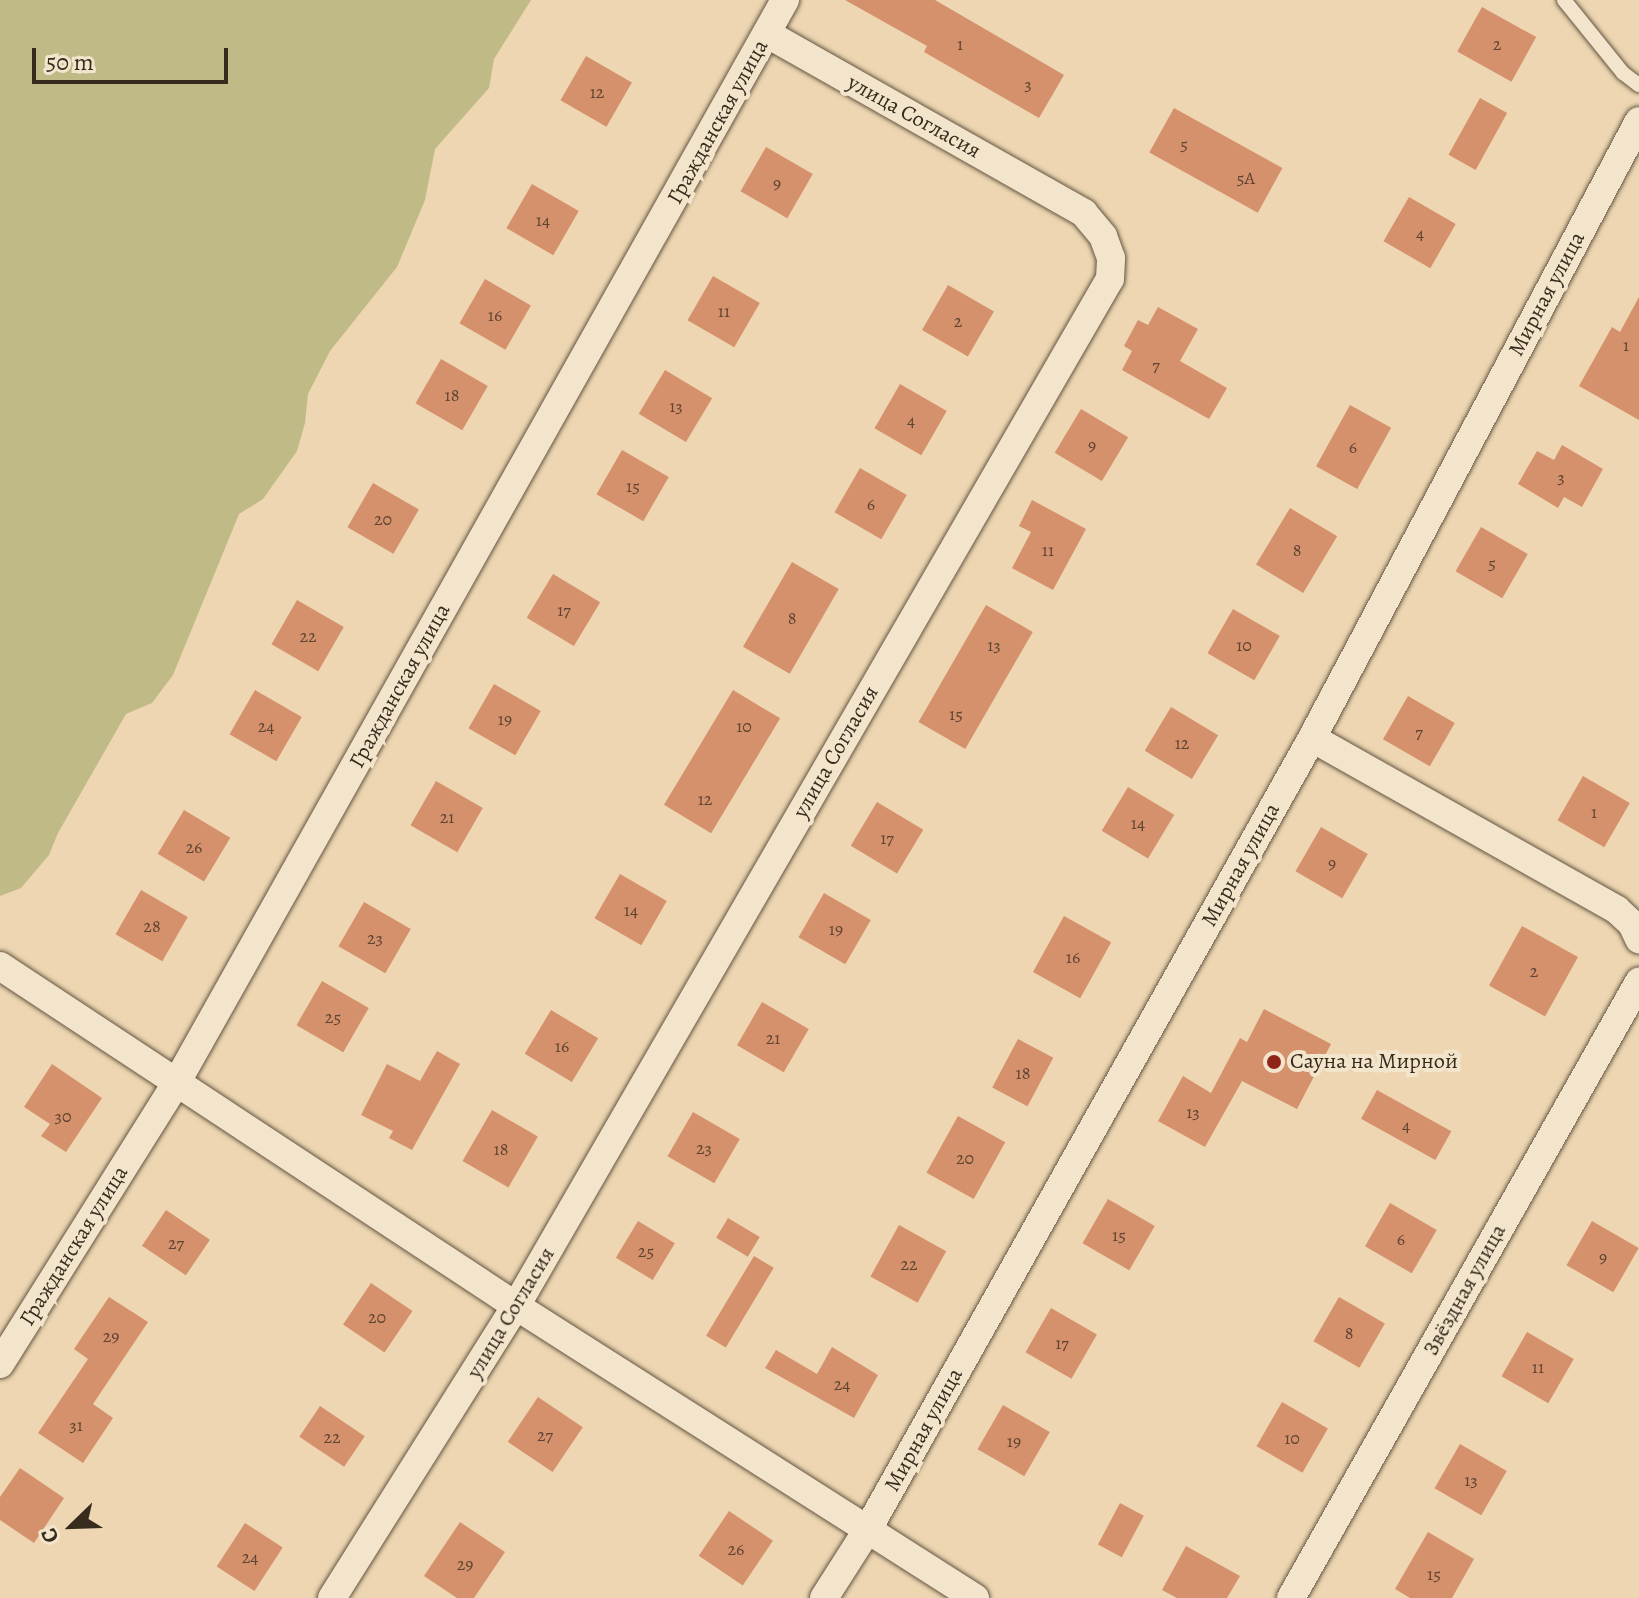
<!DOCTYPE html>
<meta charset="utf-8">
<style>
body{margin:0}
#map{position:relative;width:1639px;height:1598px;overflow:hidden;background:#edd6b1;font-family:Alegreya,serif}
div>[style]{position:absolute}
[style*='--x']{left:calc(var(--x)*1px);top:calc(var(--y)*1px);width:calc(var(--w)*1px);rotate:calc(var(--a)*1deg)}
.green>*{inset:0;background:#c0bb86}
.building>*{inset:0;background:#d5916c;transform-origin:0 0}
.roads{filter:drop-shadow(0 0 2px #645642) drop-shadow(0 0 2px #645642)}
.service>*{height:14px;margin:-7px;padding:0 7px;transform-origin:7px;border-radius:7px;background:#f3e4cc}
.minor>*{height:28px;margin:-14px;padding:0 14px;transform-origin:14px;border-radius:14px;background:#f3e4cc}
.dots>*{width:22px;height:22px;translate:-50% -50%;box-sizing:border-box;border:4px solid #f3e4cc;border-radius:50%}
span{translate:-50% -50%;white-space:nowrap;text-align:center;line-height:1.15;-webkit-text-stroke:8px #f3e4cc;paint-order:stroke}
.number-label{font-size:18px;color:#5e4431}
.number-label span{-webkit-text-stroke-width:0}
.street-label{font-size:22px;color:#372b1d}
.poi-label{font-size:22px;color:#372b1d}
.left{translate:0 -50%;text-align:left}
.north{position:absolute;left:32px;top:1486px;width:80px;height:80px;-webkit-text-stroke:6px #f3e4cc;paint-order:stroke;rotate:247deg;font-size:22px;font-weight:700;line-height:32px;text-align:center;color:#372b1d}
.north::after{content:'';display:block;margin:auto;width:28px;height:36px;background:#372b1d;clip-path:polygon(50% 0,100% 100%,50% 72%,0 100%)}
.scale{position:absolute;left:32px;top:48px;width:196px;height:36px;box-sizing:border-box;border:4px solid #372b1d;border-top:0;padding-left:10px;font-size:24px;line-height:28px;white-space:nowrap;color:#372b1d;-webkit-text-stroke:6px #f3e4cc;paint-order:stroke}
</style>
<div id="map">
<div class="green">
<div style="clip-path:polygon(0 0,531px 0,494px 59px,489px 88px,435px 149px,425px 200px,397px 267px,330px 351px,308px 394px,305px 423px,297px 451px,263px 499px,239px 514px,173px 675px,152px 703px,126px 714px,58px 833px,49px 855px,21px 888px,0 896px)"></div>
</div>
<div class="building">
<div style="clip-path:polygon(845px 0,935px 0,1064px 75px,1039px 118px,924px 52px,927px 46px)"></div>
<div style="left:1482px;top:7px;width:62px;height:51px;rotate:29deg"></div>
<div style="left:586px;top:56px;width:53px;height:51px;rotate:30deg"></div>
<div style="left:1480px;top:98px;width:31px;height:65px;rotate:29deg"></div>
<div style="left:1174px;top:108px;width:124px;height:51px;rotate:29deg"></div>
<div style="left:766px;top:147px;width:54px;height:51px;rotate:30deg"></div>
<div style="left:532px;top:184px;width:54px;height:51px;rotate:30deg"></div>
<div style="left:1409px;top:197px;width:54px;height:51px;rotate:30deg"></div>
<div style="left:713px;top:276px;width:54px;height:51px;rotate:30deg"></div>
<div style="left:485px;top:279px;width:53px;height:51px;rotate:30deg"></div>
<div style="left:948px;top:285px;width:53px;height:52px;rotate:30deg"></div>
<div style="clip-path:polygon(1639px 297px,1639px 420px,1579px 386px,1612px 327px,1620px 332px)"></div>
<div style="clip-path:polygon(1158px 307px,1198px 329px,1180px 361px,1227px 388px,1209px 419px,1122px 370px,1132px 351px,1124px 346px,1138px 320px,1148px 325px)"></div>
<div style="left:441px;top:359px;width:54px;height:51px;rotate:30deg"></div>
<div style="left:665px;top:370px;width:55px;height:51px;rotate:31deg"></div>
<div style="left:900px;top:384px;width:54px;height:51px;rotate:30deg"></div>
<div style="left:1350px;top:405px;width:47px;height:70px;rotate:29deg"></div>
<div style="left:1081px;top:409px;width:55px;height:51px;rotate:31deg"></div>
<div style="clip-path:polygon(1562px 445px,1603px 469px,1582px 507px,1564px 497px,1558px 508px,1518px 484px,1537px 451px,1554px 460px)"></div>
<div style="left:622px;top:450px;width:54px;height:51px;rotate:30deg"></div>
<div style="left:860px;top:468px;width:54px;height:51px;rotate:30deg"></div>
<div style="left:373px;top:483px;width:53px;height:51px;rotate:30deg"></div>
<div style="clip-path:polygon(1032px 500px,1086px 529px,1053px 590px,1012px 568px,1031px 532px,1019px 526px)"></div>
<div style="left:1290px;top:508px;width:55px;height:66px;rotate:31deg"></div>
<div style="left:1481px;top:527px;width:54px;height:51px;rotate:30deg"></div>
<div style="left:792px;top:562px;width:54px;height:98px;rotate:30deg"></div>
<div style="left:553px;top:574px;width:55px;height:51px;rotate:31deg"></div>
<div style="left:297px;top:600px;width:54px;height:51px;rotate:30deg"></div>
<div style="left:986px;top:605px;width:54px;height:135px;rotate:30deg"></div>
<div style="left:1233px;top:609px;width:54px;height:51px;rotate:30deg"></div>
<div style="left:494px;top:684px;width:54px;height:51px;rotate:30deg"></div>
<div style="left:255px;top:690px;width:54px;height:51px;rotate:30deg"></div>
<div style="left:733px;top:690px;width:55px;height:134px;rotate:31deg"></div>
<div style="left:1408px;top:696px;width:54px;height:50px;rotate:30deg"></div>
<div style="left:1171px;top:707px;width:55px;height:51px;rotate:31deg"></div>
<div style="left:1583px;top:776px;width:54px;height:51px;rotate:30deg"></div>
<div style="left:436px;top:781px;width:54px;height:51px;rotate:30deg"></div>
<div style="left:1128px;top:787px;width:54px;height:51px;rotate:31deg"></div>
<div style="left:877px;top:802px;width:54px;height:51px;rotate:31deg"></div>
<div style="left:184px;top:810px;width:54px;height:51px;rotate:31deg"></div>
<div style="left:1321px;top:827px;width:54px;height:51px;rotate:30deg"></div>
<div style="left:620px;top:874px;width:54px;height:51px;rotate:30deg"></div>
<div style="left:141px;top:890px;width:54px;height:51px;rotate:30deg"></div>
<div style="left:824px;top:893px;width:54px;height:51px;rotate:30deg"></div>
<div style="left:364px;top:902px;width:54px;height:51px;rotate:30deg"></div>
<div style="left:1064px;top:916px;width:54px;height:64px;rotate:29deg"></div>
<div style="left:1522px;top:926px;width:64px;height:68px;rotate:29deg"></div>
<div style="left:322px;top:981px;width:54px;height:51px;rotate:30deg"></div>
<div style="left:762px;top:1002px;width:54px;height:50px;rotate:30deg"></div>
<div style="clip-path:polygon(1264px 1009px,1331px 1044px,1297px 1109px,1242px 1081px,1205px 1147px,1158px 1121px,1183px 1076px,1211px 1093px,1240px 1038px,1247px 1042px)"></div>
<div style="left:551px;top:1010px;width:55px;height:51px;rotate:31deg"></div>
<div style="left:1018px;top:1039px;width:40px;height:55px;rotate:28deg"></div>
<div style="clip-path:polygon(437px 1051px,460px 1064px,412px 1150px,389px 1138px,393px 1131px,361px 1115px,387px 1064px,420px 1081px)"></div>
<div style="clip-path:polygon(52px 1064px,102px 1098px,66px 1152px,41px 1136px,50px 1124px,24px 1107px)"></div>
<div style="left:1377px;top:1090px;width:85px;height:33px;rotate:29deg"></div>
<div style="left:492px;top:1110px;width:53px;height:59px;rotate:30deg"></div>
<div style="left:693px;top:1112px;width:54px;height:51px;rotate:30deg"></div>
<div style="left:958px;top:1116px;width:54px;height:65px;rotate:29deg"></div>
<div style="left:1108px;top:1199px;width:54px;height:51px;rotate:30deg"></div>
<div style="left:1390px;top:1203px;width:54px;height:50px;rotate:30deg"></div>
<div style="left:166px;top:1210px;width:53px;height:43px;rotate:34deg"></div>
<div style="left:728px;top:1218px;width:37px;height:23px;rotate:31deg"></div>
<div style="left:638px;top:1221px;width:43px;height:43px;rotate:31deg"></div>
<div style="left:1592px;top:1221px;width:54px;height:51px;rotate:30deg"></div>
<div style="left:899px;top:1225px;width:54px;height:59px;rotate:29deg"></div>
<div style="left:754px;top:1256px;width:23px;height:93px;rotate:31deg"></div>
<div style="left:371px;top:1283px;width:50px;height:50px;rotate:34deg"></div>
<div style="clip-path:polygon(109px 1297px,148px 1322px,93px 1404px,113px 1418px,83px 1463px,38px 1433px,88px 1359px,74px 1349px)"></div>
<div style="left:1339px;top:1297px;width:53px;height:51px;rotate:30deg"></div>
<div style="left:1051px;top:1308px;width:53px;height:51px;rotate:30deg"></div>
<div style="left:1527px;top:1332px;width:54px;height:51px;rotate:30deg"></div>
<div style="clip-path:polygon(832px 1347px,878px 1375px,854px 1418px,765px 1368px,776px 1350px,817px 1374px)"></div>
<div style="left:538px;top:1397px;width:54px;height:54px;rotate:34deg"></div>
<div style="left:1282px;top:1402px;width:53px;height:51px;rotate:30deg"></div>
<div style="left:1003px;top:1405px;width:54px;height:51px;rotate:30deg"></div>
<div style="left:320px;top:1406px;width:54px;height:37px;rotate:34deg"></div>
<div style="left:1460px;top:1444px;width:54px;height:51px;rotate:30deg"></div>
<div style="clip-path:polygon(20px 1468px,64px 1498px,34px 1543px,0 1520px,0 1497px)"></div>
<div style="left:1120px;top:1503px;width:27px;height:47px;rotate:28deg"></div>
<div style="left:729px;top:1511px;width:53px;height:54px;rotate:34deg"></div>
<div style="clip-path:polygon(460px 1522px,505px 1552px,474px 1598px,457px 1598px,424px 1576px)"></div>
<div style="left:245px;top:1523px;width:45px;height:52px;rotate:33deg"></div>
<div style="clip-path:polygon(1428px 1532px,1474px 1559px,1452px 1598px,1410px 1598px,1395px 1589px)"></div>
<div style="clip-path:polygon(1186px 1546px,1240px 1576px,1227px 1598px,1177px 1598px,1162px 1590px)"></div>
</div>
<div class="roads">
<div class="service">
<div style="--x:1564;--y:0;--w:94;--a:51.1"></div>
<div style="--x:1623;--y:73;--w:20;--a:37"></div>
</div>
<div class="minor">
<div style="--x:1312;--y:738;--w:350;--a:29.4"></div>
<div style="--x:1617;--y:910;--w:21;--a:43"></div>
<div style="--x:1632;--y:924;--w:17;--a:65"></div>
<div style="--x:0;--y:966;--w:618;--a:33.38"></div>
<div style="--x:516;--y:1306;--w:544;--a:32.46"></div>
<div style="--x:0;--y:1364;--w:335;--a:-57.9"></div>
<div style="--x:178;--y:1080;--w:1239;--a:-60.66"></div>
<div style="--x:332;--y:1598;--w:345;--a:-57.8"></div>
<div style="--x:516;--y:1306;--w:1186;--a:-59.96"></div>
<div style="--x:1110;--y:279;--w:21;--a:-87"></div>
<div style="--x:1111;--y:258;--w:23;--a:-110"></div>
<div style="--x:1103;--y:236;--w:30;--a:-130"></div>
<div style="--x:1084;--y:213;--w:364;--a:-150.5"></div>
<div style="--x:824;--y:1598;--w:82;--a:-57.5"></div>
<div style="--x:868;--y:1529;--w:907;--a:-60.69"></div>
<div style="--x:1312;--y:738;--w:698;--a:-62.08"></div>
<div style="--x:1291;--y:1598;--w:708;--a:-60.54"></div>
</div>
</div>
<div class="dots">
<div style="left:1274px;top:1062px;background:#8f2418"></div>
</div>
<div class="number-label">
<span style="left:960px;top:44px">1</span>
<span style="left:1497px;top:44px">2</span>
<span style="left:1028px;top:84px">3</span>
<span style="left:597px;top:92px">12</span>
<span style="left:1184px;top:144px">5</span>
<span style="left:1246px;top:178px">5А</span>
<span style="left:777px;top:183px">9</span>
<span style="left:543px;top:220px">14</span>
<span style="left:1420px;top:233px">4</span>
<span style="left:724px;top:311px">11</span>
<span style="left:495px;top:315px">16</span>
<span style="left:958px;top:321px">2</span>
<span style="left:1626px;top:345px">1</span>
<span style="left:1156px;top:365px">7</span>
<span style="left:452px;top:395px">18</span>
<span style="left:676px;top:406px">13</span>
<span style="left:911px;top:420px">4</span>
<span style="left:1092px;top:445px">9</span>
<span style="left:1353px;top:447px">6</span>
<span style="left:1561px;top:477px">3</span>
<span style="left:633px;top:486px">15</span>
<span style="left:871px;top:504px">6</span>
<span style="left:383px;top:519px">20</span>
<span style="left:1048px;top:550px">11</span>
<span style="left:1297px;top:550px">8</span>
<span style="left:1492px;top:563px">5</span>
<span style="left:564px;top:610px">17</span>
<span style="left:792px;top:618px">8</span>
<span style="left:308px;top:636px">22</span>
<span style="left:994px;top:645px">13</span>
<span style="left:1244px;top:645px">10</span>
<span style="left:956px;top:714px">15</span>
<span style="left:505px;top:719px">19</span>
<span style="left:266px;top:726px">24</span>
<span style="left:744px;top:726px">10</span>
<span style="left:1419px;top:732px">7</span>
<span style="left:1182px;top:743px">12</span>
<span style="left:705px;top:799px">12</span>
<span style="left:1594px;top:812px">1</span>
<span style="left:447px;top:817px">21</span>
<span style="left:1138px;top:823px">14</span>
<span style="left:887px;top:838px">17</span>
<span style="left:194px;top:847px">26</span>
<span style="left:1332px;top:863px">9</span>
<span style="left:631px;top:910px">14</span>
<span style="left:152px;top:926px">28</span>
<span style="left:836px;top:929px">19</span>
<span style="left:375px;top:938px">23</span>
<span style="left:1073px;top:957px">16</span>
<span style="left:1534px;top:971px">2</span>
<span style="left:333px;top:1017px">25</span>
<span style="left:773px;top:1038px">21</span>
<span style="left:562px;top:1046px">16</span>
<span style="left:1023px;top:1073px">18</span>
<span style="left:1193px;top:1112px">13</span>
<span style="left:63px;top:1116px">30</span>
<span style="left:1406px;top:1125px">4</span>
<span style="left:704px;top:1148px">23</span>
<span style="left:501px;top:1149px">18</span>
<span style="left:965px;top:1158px">20</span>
<span style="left:1119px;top:1235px">15</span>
<span style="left:1401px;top:1239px">6</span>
<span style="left:176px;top:1243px">27</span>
<span style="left:646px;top:1251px">25</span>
<span style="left:1603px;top:1257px">9</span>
<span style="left:909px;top:1264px">22</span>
<span style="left:377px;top:1317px">20</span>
<span style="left:1349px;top:1333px">8</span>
<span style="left:111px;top:1336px">29</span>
<span style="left:1062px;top:1343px">17</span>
<span style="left:1538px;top:1367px">11</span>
<span style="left:842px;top:1384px">24</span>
<span style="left:76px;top:1425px">31</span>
<span style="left:545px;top:1435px">27</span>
<span style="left:332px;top:1437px">22</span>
<span style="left:1292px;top:1438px">10</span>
<span style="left:1014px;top:1441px">19</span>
<span style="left:1471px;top:1480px">13</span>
<span style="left:736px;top:1549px">26</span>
<span style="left:250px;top:1557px">24</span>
<span style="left:465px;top:1564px">29</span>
<span style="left:1434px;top:1574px">15</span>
</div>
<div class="street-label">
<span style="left:914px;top:117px;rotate:29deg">улица Согласия</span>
<span style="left:718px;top:122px;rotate:-61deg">Гражданская улица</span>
<span style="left:1547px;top:294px;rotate:-62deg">Мирная улица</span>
<span style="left:400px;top:686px;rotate:-61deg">Гражданская улица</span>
<span style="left:836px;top:752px;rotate:-60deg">улица Согласия</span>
<span style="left:1241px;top:865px;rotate:-61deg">Мирная улица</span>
<span style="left:74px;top:1246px;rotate:-58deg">Гражданская улица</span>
<span style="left:1465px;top:1290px;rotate:-61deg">Звёздная улица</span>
<span style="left:511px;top:1313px;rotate:-59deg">улица Согласия</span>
<span style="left:924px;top:1430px;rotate:-61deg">Мирная улица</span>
</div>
<div class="poi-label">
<span class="left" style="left:1290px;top:1062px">Сауна на Мирной</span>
</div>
<div class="north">С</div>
<div class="scale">50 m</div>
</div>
